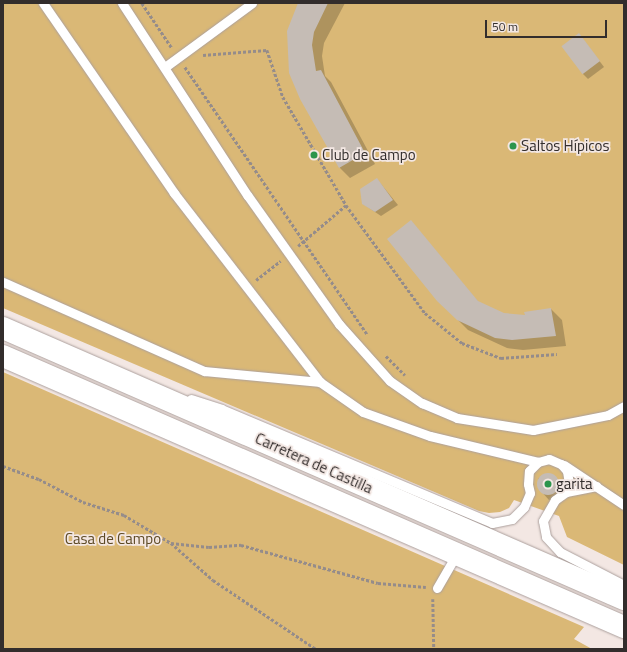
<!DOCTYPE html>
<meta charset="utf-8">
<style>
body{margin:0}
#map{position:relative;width:627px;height:652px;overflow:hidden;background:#f3e7e3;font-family:"Titillium Web",sans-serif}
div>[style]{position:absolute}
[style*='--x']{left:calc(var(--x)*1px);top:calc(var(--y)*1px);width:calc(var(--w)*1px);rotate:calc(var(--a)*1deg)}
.green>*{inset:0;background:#dab876}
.shadow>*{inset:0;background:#0003}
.building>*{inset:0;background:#c5bcb5;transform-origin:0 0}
.round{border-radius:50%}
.path>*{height:2.5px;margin-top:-1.25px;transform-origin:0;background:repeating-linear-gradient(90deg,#958c8a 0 3px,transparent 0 5px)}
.roads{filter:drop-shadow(0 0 1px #aca09d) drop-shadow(0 0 1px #aca09d)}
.service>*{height:9px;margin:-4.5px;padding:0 4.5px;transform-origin:4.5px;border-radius:4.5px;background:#fff}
.trunk>*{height:22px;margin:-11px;padding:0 11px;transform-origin:11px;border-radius:11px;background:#fff}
.dots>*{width:11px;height:11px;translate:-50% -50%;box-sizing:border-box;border:2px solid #f3e7e3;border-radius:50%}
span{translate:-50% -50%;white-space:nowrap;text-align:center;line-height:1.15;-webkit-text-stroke:3.5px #f3e7e3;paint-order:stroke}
.poi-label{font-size:15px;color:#322d2c}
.left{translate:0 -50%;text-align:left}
.street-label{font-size:15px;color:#322d2c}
.park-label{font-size:15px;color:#5d4a25}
.frame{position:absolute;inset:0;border:4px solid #322d2c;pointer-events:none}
.scale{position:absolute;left:485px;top:20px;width:122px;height:18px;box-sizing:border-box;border:2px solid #322d2c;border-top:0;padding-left:5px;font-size:12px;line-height:14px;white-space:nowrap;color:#322d2c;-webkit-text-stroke:3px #f3e7e3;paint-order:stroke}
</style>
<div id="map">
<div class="green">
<div style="clip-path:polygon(3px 3px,624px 3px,624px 565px,567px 537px,559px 516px,514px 500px,509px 508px,500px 512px,489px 513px,479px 511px,3px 308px)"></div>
<div style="clip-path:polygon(3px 372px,584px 627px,574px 639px,592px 649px,3px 649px)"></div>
</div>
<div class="shadow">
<div style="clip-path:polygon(299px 3px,345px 3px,324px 43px,322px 56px,325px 76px,331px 82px,375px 164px,350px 178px,340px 168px,301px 99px,288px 31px)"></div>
<div style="clip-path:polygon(579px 34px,604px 67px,588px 79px,582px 73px)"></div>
<div style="clip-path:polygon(377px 179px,398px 205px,381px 216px,363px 204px)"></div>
<div style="clip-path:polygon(411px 221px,480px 304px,504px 314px,526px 316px,551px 309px,562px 320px,566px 346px,523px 350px,507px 348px,468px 330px,438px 300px)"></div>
<div style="clip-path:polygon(550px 474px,562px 484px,563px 494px,558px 499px,549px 500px,539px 489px,538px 479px,543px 475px)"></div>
</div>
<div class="building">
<div style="clip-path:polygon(298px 3px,328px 3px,314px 32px,312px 45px,316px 71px,321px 70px,365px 153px,339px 168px,300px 99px,289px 73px,287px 31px)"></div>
<div style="left:579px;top:33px;width:35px;height:22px;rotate:53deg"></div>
<div style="clip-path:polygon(377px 178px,393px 200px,375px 212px,362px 204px,360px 189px)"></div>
<div style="clip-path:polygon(411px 220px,478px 301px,504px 313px,525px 315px,524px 312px,551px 308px,556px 336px,512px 340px,495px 338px,457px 320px,437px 301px,387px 239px)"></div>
<div class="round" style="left:537px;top:473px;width:22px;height:22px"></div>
</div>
<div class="path">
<div style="--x:142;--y:3;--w:54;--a:56.3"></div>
<div style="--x:203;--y:55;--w:64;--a:-4.5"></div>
<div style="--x:267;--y:50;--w:50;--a:71.2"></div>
<div style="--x:283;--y:97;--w:125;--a:59.7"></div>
<div style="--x:346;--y:205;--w:134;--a:53.8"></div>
<div style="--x:425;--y:313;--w:48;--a:39"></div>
<div style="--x:462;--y:343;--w:42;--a:21"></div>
<div style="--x:501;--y:358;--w:56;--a:-4.1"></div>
<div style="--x:185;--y:67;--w:323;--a:55.7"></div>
<div style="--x:298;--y:246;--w:63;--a:-40.5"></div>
<div style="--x:256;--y:280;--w:31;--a:-38"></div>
<div style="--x:386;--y:356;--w:27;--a:45"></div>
<div style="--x:3;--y:466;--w:38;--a:20"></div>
<div style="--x:39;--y:479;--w:50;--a:27.6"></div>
<div style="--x:83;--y:502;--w:43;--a:17.6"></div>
<div style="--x:124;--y:515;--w:55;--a:30.8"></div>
<div style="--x:171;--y:543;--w:56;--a:41.4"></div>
<div style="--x:213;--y:580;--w:124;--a:33.8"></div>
<div style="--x:171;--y:543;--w:38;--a:6"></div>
<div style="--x:209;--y:547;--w:32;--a:-4"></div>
<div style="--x:241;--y:545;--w:142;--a:15.5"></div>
<div style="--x:378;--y:583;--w:48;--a:4.8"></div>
<div style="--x:433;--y:599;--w:50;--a:88.9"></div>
</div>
<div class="roads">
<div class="service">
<div style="--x:43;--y:3;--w:231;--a:55.4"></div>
<div style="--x:174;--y:193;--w:239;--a:52.3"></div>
<div style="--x:320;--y:382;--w:52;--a:34.9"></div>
<div style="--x:363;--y:412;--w:71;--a:19.7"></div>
<div style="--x:430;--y:436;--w:111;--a:13.5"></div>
<div style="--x:122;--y:3;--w:230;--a:56.9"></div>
<div style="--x:248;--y:196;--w:157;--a:54.6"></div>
<div style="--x:339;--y:324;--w:76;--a:48.2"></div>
<div style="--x:390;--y:381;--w:39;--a:35"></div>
<div style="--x:422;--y:403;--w:38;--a:23"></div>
<div style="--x:457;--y:418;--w:77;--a:9"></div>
<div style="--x:533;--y:430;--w:76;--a:-11.3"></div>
<div style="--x:608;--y:415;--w:18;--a:-29"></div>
<div style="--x:165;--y:67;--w:108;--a:-36.3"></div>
<div style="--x:3;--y:282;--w:220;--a:23.9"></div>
<div style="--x:204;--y:371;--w:117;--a:5.4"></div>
<div style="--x:191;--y:399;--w:32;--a:18"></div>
<div style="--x:221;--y:409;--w:294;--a:22.8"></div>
<div style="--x:492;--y:523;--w:20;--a:-11"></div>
<div style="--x:512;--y:519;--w:17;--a:-45"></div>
<div style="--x:524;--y:507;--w:15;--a:-67"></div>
<div style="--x:530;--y:493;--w:9;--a:-103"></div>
<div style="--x:528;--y:484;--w:13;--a:-86"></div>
<div style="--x:529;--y:471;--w:13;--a:-45"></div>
<div style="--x:538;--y:462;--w:11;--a:-15"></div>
<div style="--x:549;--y:459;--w:13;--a:23"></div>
<div style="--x:561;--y:464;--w:9;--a:49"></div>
<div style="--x:567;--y:471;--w:12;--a:81"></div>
<div style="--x:569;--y:483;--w:9;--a:108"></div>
<div style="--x:566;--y:492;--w:14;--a:144"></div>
<div style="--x:555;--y:500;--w:24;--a:120"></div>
<div style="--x:543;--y:521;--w:16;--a:79"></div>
<div style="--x:546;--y:537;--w:21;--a:47"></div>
<div style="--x:560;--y:552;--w:72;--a:27.3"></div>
<div style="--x:564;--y:465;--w:72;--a:33.7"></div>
<div style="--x:566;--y:492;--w:31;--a:-11"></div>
<div style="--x:437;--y:588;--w:39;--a:-60"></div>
</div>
<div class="trunk">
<div style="--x:3;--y:328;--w:678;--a:23.58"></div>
<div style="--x:3;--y:356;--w:678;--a:23.58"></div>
</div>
</div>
<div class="dots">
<div style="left:513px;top:146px;background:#2c954d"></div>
<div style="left:314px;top:155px;background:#2c954d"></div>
<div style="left:548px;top:484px;background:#2c954d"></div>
</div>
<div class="poi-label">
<span class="left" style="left:521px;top:146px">Saltos Hípicos</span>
<span class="left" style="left:322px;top:155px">Club de Campo</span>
<span class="left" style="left:556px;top:484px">garita</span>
</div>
<div class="street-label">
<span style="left:314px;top:463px;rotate:24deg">Carretera de Castilla</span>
</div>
<div class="park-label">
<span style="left:113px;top:539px">Casa de Campo</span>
</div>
<div class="frame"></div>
<div class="scale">50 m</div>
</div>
